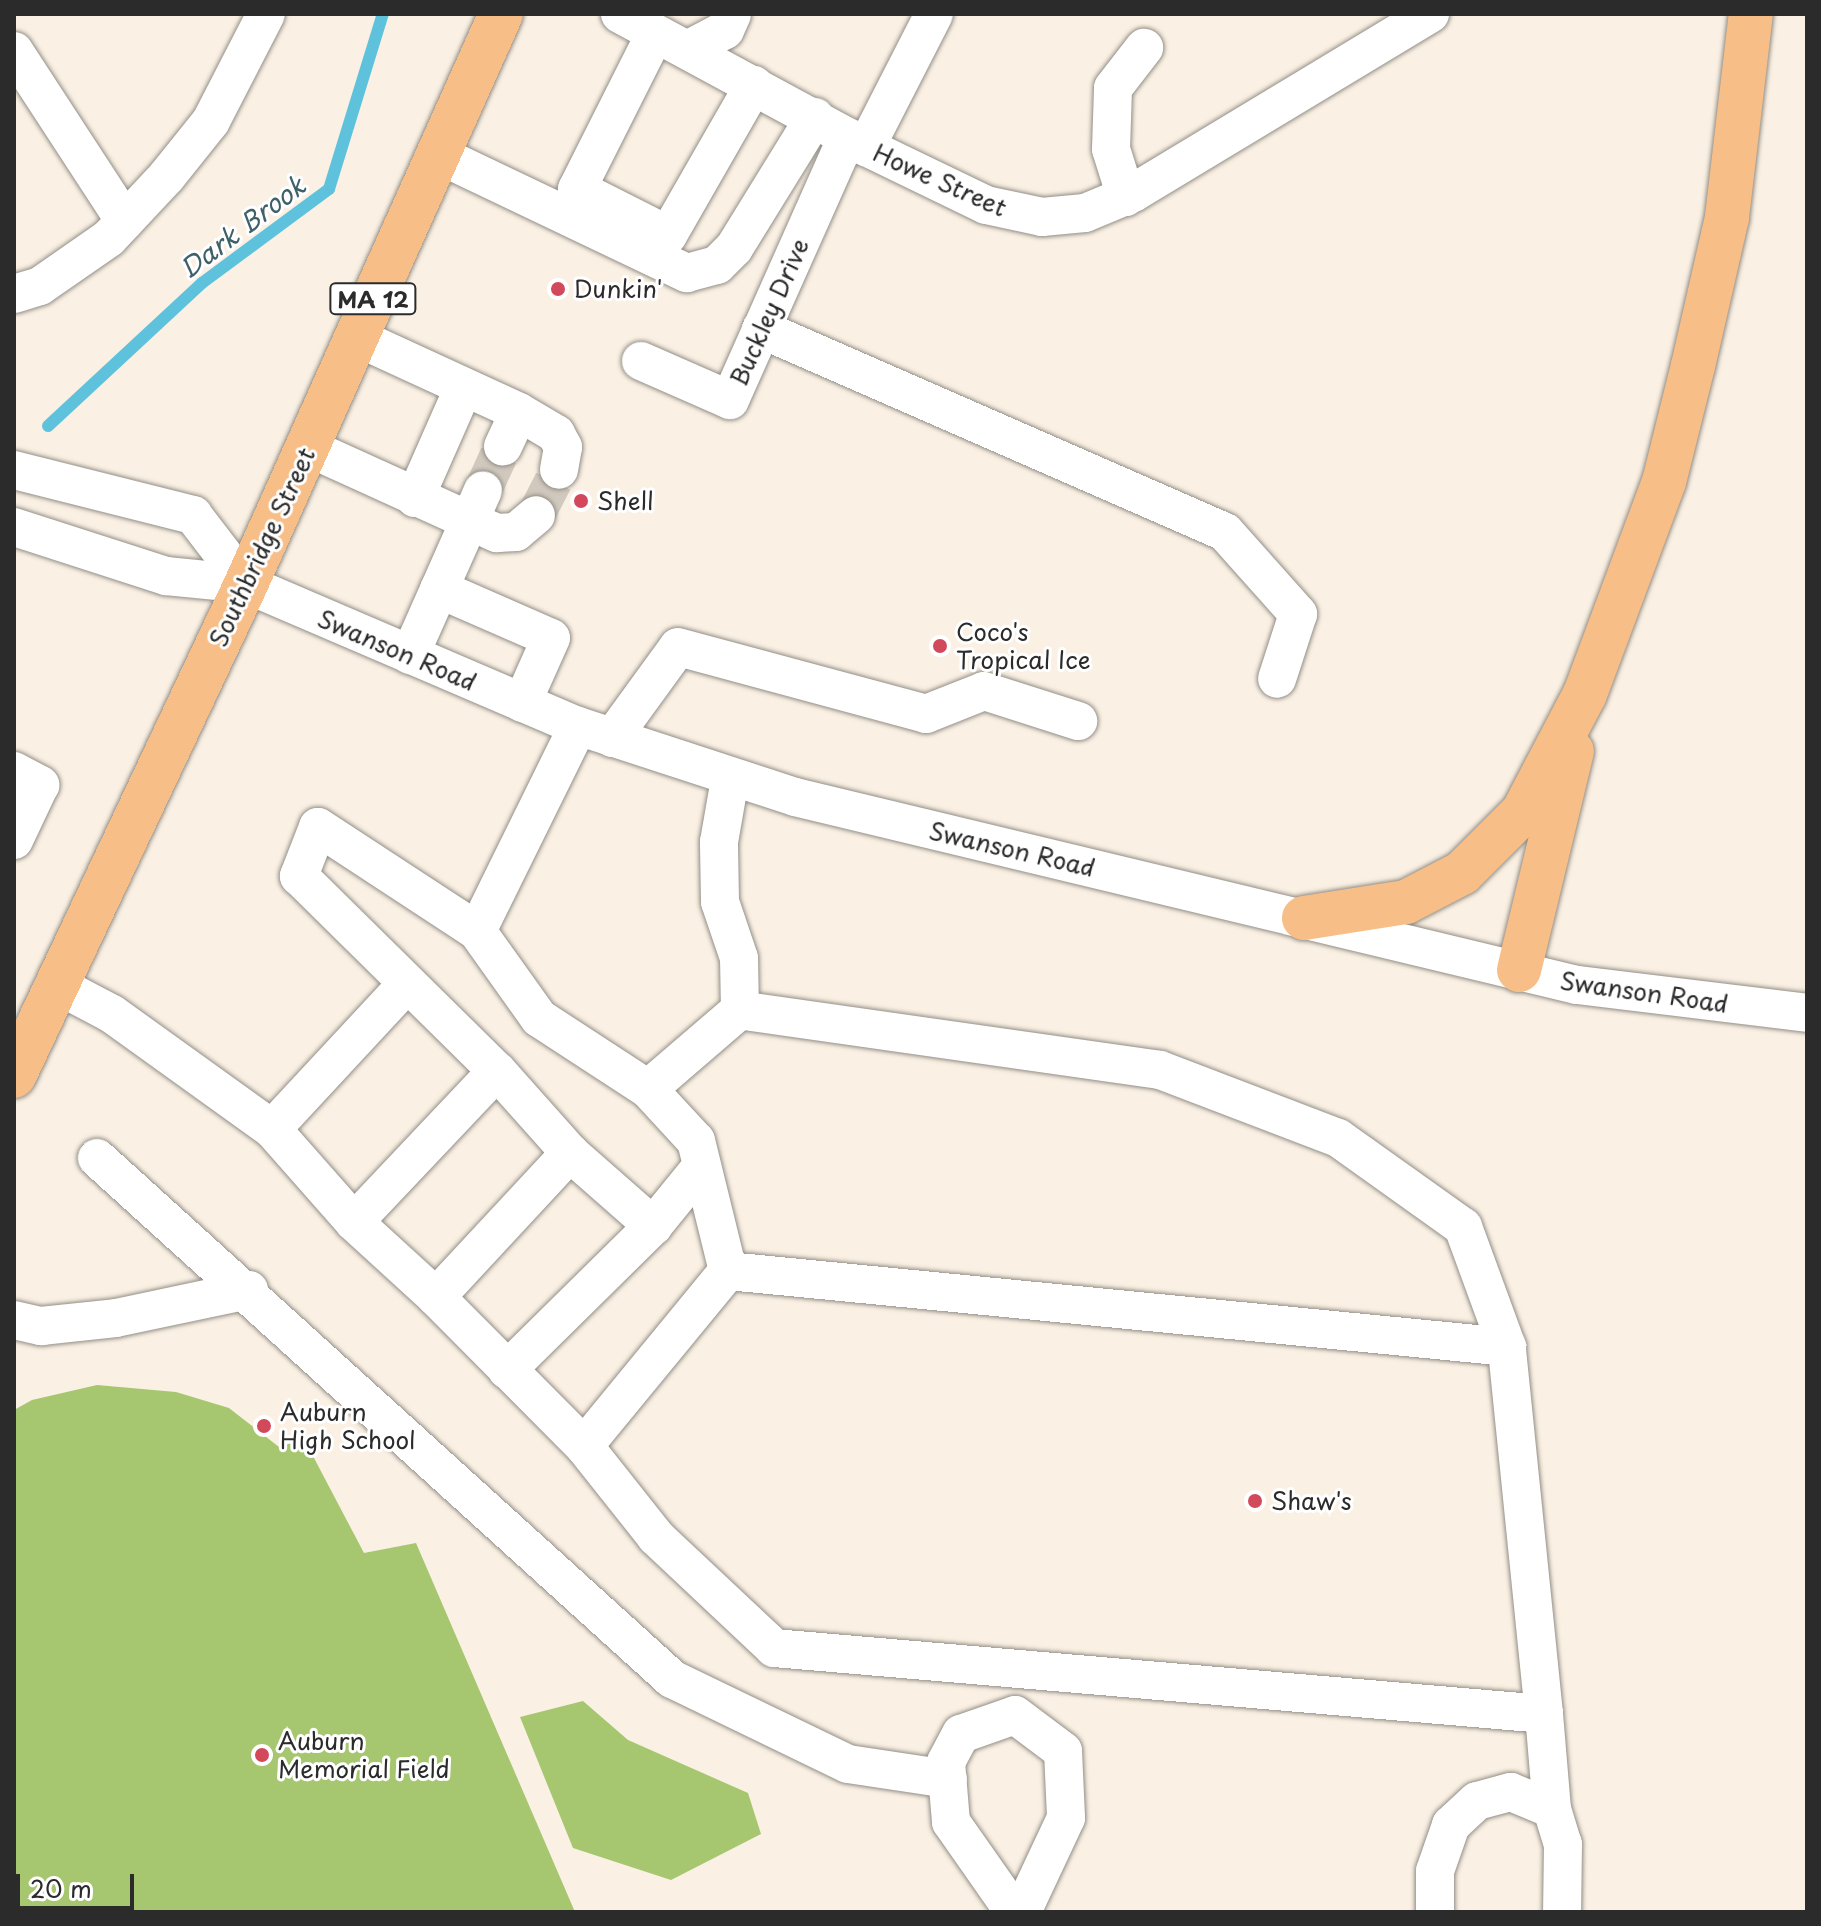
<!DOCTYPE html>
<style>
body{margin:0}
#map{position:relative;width:1821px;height:1926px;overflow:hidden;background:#faf0e3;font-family:"Playpen Sans",sans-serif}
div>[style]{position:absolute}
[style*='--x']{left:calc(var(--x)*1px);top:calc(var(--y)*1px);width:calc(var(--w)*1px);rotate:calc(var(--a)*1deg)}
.green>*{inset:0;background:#a6c76f}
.stream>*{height:12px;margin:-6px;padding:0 6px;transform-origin:6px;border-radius:6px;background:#5fc2dd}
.minor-tunnel>*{height:38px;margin-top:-19px;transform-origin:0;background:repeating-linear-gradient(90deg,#d1c9be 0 38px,transparent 0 57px)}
.roads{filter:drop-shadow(0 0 2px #928e87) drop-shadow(0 0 2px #928e87)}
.minor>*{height:38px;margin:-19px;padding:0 19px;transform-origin:19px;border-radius:19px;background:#fff}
.major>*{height:44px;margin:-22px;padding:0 22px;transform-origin:22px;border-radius:22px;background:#f7be88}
.highway>*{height:44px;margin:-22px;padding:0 22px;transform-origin:22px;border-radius:22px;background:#f7be88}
.dots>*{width:22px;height:22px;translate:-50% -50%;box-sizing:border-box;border:4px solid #fff;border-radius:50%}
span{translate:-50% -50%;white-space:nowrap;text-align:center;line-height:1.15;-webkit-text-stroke:6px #fff;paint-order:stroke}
.shield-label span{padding:2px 6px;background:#fff;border:2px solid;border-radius:6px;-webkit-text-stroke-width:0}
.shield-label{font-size:22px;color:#2b2b2b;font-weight:700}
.street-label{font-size:24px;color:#2b2b2b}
.poi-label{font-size:24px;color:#2b2b2b}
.left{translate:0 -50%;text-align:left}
.water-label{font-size:26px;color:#3d6069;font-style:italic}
.frame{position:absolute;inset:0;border:16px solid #2b2b2b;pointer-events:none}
.scale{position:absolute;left:16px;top:1874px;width:118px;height:36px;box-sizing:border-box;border:4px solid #2b2b2b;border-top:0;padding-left:10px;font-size:24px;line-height:28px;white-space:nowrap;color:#2b2b2b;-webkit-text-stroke:6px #fff;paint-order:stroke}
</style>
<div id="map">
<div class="green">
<div style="clip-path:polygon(97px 1385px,176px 1392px,229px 1408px,279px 1447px,304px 1439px,364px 1553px,416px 1543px,575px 1912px,14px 1912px,14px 1410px,32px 1400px)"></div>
<div style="clip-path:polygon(583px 1701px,628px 1740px,748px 1793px,761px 1834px,671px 1880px,573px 1848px,520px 1717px)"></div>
</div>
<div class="stream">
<div style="--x:48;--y:426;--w:210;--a:-42.9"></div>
<div style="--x:202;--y:283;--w:158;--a:-36.5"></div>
<div style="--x:329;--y:189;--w:183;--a:-72.9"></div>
</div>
<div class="minor-tunnel">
<div style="--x:483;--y:490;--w:48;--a:-65.6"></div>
<div style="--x:536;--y:515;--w:51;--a:-62.9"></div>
</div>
<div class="roads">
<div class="minor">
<div style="--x:620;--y:14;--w:280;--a:28.4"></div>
<div style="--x:866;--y:147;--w:133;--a:25.8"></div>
<div style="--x:986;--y:205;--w:57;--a:12.1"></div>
<div style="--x:1042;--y:217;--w:43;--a:-5.3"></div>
<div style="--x:1085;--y:213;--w:52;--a:-22.6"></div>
<div style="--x:1133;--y:193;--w:347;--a:-31.1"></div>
<div style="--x:655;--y:34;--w:174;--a:116.7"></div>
<div style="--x:577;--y:189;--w:102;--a:26.8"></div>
<div style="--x:668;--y:235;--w:173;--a:-60.2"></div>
<div style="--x:687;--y:50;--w:43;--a:-27.8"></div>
<div style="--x:725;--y:30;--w:17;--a:-66"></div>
<div style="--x:14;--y:51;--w:203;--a:56.9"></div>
<div style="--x:866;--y:147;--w:149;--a:-62.9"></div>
<div style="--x:437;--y:154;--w:277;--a:25.5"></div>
<div style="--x:687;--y:273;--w:31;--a:-15"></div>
<div style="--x:717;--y:265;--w:24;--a:-45"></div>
<div style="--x:734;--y:248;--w:154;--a:-58.3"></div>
<div style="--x:1126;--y:197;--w:50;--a:-107.4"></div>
<div style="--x:1111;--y:149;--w:61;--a:-88.1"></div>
<div style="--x:1113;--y:88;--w:51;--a:-52.2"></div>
<div style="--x:14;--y:294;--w:27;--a:-17"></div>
<div style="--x:40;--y:286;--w:84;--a:-34.8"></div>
<div style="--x:109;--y:238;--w:85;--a:-46.9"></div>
<div style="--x:167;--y:176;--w:70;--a:-51.3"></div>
<div style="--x:211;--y:121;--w:120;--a:-62.8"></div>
<div style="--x:761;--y:329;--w:506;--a:23.63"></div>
<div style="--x:1225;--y:532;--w:110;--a:48.3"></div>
<div style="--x:1298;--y:614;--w:68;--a:107.9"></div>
<div style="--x:356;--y:337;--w:179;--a:24.7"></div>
<div style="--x:519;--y:412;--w:38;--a:115"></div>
<div style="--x:641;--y:361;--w:97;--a:23.7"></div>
<div style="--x:730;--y:400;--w:288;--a:-66"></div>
<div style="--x:519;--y:412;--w:43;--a:30.7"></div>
<div style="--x:556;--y:434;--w:15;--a:62"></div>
<div style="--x:563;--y:447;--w:23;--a:100"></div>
<div style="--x:307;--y:447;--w:209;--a:24.4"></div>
<div style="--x:497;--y:533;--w:19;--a:-3"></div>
<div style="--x:516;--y:532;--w:26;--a:-40"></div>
<div style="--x:14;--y:470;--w:185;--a:14.1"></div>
<div style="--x:193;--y:515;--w:87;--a:52.5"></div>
<div style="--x:415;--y:498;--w:121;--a:-66.2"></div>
<div style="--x:14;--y:527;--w:160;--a:17.9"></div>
<div style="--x:166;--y:576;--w:80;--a:5.7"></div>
<div style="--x:246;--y:584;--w:361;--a:23.2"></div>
<div style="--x:578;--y:726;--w:228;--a:18.1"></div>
<div style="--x:795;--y:797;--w:804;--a:13.52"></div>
<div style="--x:1577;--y:985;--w:232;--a:6.9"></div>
<div style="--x:439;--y:589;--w:122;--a:23.6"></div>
<div style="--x:551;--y:638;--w:71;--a:114"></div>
<div style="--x:410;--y:655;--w:180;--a:-66.1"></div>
<div style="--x:578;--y:726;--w:229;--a:116.2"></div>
<div style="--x:477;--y:931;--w:107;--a:54.5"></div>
<div style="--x:539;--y:1018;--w:130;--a:33.1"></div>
<div style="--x:648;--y:1089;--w:121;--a:-40.7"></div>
<div style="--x:740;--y:1010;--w:52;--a:-91.1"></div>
<div style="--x:739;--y:958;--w:59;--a:-108.7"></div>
<div style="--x:720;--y:902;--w:60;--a:-91"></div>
<div style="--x:719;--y:842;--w:64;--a:-80.1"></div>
<div style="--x:612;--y:738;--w:112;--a:-54"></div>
<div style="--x:678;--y:647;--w:257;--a:15.1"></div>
<div style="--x:926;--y:714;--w:62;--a:-21.6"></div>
<div style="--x:984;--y:691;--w:99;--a:17.7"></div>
<div style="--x:14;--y:771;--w:30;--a:28"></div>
<div style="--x:40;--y:785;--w:61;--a:115.3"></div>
<div style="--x:477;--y:931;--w:190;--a:-146.8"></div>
<div style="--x:318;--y:827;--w:53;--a:111.2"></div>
<div style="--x:299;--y:876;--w:278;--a:44.6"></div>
<div style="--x:497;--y:1071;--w:110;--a:48.3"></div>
<div style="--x:570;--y:1153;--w:111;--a:41.3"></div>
<div style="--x:57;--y:985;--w:62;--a:27.8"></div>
<div style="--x:112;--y:1014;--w:197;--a:35.7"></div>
<div style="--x:272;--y:1129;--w:124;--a:48.6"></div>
<div style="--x:354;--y:1222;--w:111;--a:42.4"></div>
<div style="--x:436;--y:1297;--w:210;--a:45.2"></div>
<div style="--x:584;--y:1446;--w:116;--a:51.6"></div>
<div style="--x:656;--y:1537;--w:162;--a:43.2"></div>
<div style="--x:774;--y:1648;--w:773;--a:4.9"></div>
<div style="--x:1544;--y:1714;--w:369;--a:-95.8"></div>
<div style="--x:1507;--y:1347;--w:128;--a:-110.1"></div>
<div style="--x:1463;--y:1227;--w:153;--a:-144.5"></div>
<div style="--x:1338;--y:1138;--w:191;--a:-159.1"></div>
<div style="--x:1160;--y:1070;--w:424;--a:-171.9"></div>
<div style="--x:272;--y:1129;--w:197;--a:-47.1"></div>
<div style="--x:97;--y:1158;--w:776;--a:42.18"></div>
<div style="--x:672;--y:1679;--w:195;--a:25.8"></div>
<div style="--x:848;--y:1764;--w:101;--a:8.5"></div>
<div style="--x:354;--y:1222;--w:208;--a:-46.6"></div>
<div style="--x:728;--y:1271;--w:783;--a:5.57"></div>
<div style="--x:436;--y:1297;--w:197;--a:-47.1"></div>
<div style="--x:14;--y:1320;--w:28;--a:13"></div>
<div style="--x:41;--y:1326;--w:75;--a:-6.1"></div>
<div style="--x:116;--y:1318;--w:136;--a:-11.9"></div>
<div style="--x:507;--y:1370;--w:205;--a:-44.6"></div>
<div style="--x:653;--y:1226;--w:77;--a:-50.8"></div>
<div style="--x:584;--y:1446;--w:227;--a:-50.6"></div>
<div style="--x:728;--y:1271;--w:134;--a:-103.8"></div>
<div style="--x:696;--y:1141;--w:71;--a:-132.7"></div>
<div style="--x:1544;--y:1714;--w:95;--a:85.2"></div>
<div style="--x:1014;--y:1912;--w:110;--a:-125"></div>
<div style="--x:951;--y:1822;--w:60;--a:-94.8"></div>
<div style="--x:946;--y:1762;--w:32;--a:-62"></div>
<div style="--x:961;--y:1734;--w:57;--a:-19.4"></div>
<div style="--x:1015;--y:1715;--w:60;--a:36.9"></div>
<div style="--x:1063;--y:1751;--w:67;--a:87.4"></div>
<div style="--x:1066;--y:1818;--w:104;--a:115.1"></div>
<div style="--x:1435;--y:1912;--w:41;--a:-90"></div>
<div style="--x:1435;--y:1871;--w:49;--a:-70.8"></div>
<div style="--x:1451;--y:1825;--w:35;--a:-43"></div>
<div style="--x:1477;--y:1801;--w:35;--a:-15"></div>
<div style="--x:1511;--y:1792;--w:44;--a:22.5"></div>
<div style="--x:1552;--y:1809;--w:37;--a:73"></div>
<div style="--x:1563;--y:1844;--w:68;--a:90.8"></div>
</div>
<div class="major">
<div style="--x:14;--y:1076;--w:544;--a:-64.75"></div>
<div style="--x:246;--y:584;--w:624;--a:-65.9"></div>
</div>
<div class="highway">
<div style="--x:1304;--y:918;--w:103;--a:-8.9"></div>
<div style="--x:1406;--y:902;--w:63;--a:-27.4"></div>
<div style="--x:1462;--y:873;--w:86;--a:-45"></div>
<div style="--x:1523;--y:812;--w:133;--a:-62.3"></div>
<div style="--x:1585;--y:694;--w:226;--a:-69.6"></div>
<div style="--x:1664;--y:482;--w:120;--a:-76"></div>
<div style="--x:1693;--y:366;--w:153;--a:-77.1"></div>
<div style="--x:1727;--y:217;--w:204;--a:-83.3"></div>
<div style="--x:1519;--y:970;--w:225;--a:-76.4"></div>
</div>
</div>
<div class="dots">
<div style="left:558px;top:289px;background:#d1495b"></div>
<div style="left:581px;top:501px;background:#d1495b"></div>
<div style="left:940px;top:646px;background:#d1495b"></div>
<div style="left:264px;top:1426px;background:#d1495b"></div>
<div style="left:1255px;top:1501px;background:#d1495b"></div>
<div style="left:262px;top:1755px;background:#d1495b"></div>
</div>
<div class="shield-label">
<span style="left:373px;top:299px">MA 12</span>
</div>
<div class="street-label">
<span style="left:940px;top:180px;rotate:24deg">Howe Street</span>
<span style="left:769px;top:312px;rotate:-66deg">Buckley Drive</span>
<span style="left:262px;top:547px;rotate:-65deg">Southbridge Street</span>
<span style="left:397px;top:650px;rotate:23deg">Swanson Road</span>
<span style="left:1012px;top:849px;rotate:13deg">Swanson Road</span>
<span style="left:1644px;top:992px;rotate:8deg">Swanson Road</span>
</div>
<div class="poi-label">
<span class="left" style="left:574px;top:289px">Dunkin'</span>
<span class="left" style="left:597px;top:501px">Shell</span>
<span class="left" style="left:956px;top:646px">Coco's<br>Tropical Ice</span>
<span class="left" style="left:280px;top:1426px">Auburn<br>High School</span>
<span class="left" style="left:1271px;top:1501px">Shaw's</span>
<span class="left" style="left:278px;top:1755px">Auburn<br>Memorial Field</span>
</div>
<div class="water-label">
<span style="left:242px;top:227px;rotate:-37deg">Dark Brook</span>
</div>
<div class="frame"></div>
<div class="scale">20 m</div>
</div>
